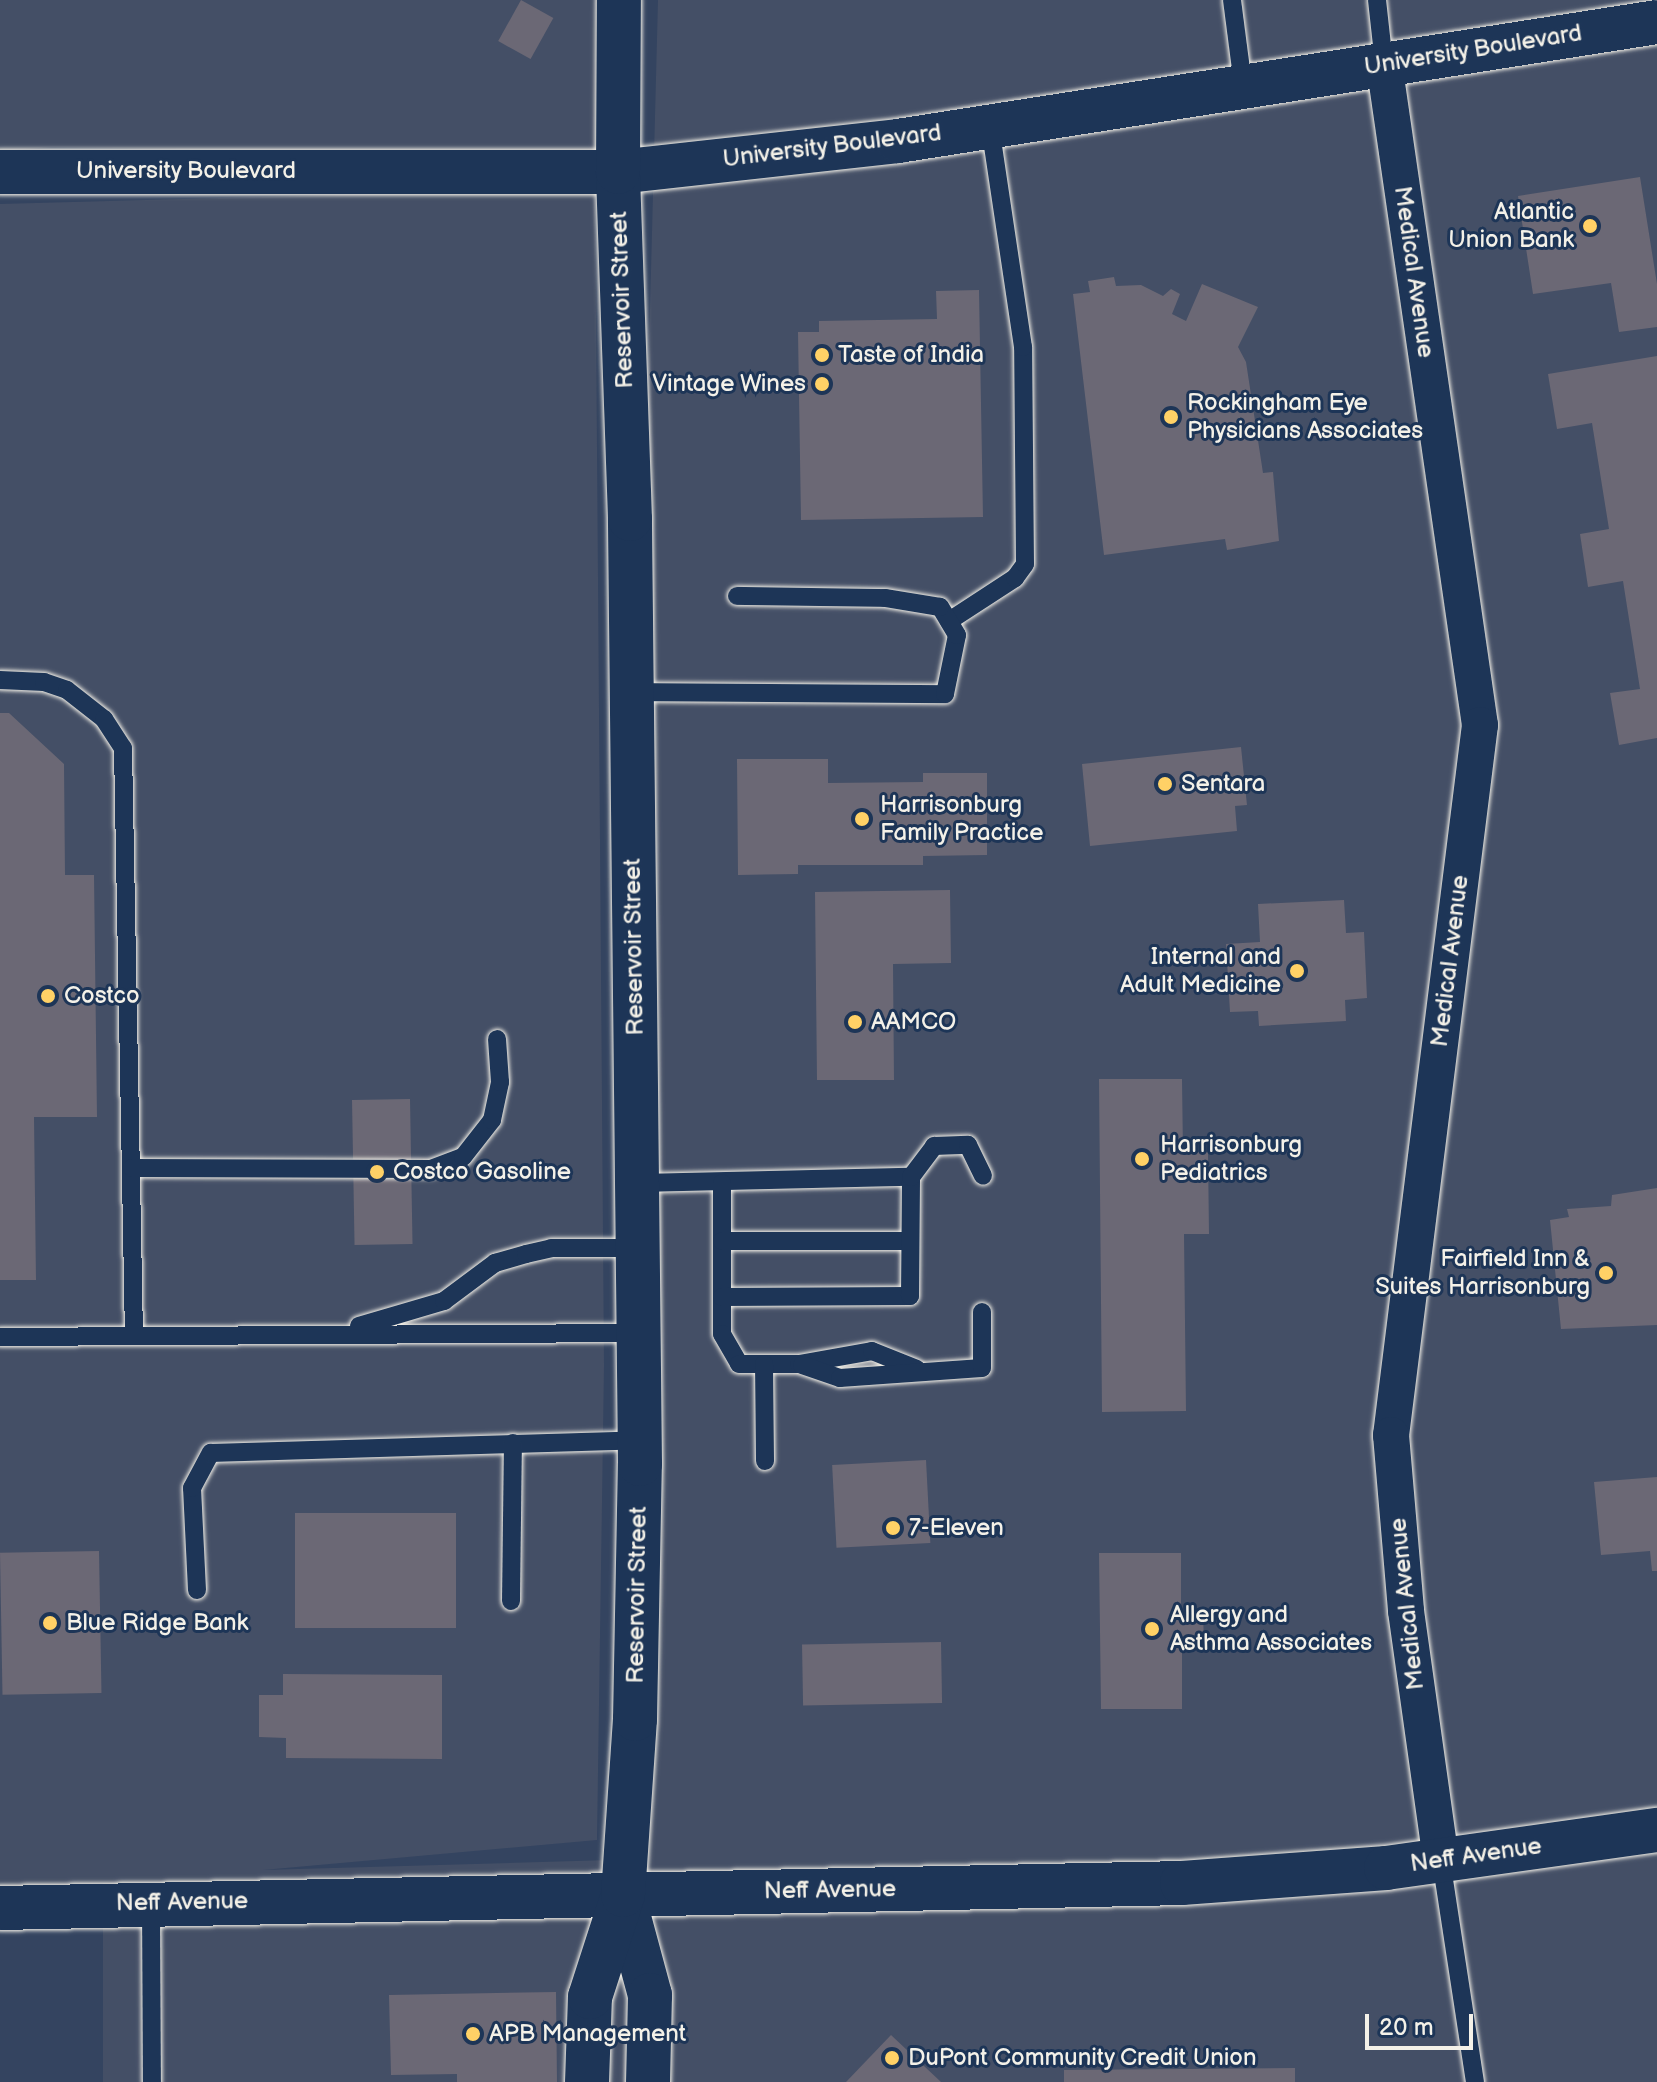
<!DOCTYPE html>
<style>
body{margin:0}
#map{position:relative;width:1657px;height:2082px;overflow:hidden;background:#344460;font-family:"Balsamiq Sans",sans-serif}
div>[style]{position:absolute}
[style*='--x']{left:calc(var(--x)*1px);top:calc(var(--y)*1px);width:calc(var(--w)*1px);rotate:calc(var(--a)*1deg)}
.built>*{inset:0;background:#444f66}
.building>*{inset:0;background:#6b6875;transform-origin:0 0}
.roads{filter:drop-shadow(0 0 2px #f4f1e8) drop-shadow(0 0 2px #f4f1e8)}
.lane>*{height:18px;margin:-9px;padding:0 9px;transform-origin:9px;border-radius:9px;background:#1d3557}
.street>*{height:36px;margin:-18px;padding:0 18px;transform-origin:18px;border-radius:18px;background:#1d3557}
.secondary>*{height:44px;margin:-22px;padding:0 22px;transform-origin:22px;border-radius:22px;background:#1d3557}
.dots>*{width:22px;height:22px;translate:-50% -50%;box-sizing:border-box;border:4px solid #1d3557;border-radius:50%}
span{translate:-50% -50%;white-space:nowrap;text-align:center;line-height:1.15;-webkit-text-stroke:6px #1d3557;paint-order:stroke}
.street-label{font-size:24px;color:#f4f1e8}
.poi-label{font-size:24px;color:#f4f1e8}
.right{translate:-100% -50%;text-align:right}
.left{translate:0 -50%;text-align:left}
.scale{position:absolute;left:1365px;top:2014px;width:108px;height:36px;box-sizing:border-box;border:4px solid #f4f1e8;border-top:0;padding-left:10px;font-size:24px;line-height:28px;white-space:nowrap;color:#f4f1e8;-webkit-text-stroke:6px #1d3557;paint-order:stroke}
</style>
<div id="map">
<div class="built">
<div style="clip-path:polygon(0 0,601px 0,599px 156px,52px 147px,0 151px)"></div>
<div style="clip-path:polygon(658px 0,1657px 0,1657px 2082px,103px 2082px,103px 1883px,0 1892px,0 204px,595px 188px,604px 1365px,597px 1840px,263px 1870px,610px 1860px)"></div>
</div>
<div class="building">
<div style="left:521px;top:0;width:37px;height:47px;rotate:29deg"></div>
<div style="clip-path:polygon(1640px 177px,1657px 284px,1657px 327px,1619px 332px,1611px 283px,1533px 294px,1518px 196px)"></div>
<div style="clip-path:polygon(1114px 277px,1116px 286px,1141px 285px,1163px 296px,1171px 289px,1180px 294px,1172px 314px,1186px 321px,1202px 284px,1258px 307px,1238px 347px,1246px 362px,1263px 473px,1273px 472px,1279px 541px,1227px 550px,1225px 539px,1104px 555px,1073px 294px,1090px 292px,1088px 281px)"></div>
<div style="clip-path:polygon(979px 290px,983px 517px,801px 520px,798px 332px,819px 332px,819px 321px,937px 319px,936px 291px)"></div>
<div style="clip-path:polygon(1657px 356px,1657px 738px,1619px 745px,1610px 693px,1640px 689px,1623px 581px,1588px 587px,1580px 534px,1609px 529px,1592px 423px,1557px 429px,1548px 374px)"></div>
<div style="clip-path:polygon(0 713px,9px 713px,64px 764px,65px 875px,94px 875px,97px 1117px,34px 1117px,36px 1280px,0 1280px)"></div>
<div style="clip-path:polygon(1241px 747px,1247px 805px,1235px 806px,1237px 831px,1090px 846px,1082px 764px)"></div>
<div style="clip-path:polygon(737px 759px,828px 759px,828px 783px,923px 782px,923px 773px,987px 773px,987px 855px,923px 856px,923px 865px,798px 865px,798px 874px,738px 875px)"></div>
<div style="clip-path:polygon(950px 890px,951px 963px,893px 964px,894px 1080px,817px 1080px,815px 892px)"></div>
<div style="clip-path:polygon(1344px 900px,1346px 933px,1364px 932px,1367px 998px,1345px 1000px,1346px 1021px,1259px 1026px,1258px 1011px,1230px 1012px,1226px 944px,1260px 942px,1258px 904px)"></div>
<div style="clip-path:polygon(1099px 1079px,1182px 1079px,1183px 1152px,1208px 1152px,1209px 1234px,1184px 1234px,1186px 1411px,1102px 1412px)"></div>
<div style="left:410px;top:1099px;width:145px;height:58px;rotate:89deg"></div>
<div style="clip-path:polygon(1657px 1188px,1657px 1325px,1561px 1329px,1550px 1220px,1569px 1217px,1567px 1209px,1611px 1206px,1612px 1195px)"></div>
<div style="left:926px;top:1460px;width:83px;height:94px;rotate:87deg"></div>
<div style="clip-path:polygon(1657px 1477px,1657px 1571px,1652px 1571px,1650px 1551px,1601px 1555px,1594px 1482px)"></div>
<div style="left:295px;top:1513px;width:161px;height:115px"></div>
<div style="left:99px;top:1551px;width:142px;height:99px;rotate:89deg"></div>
<div style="clip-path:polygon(1099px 1553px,1181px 1553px,1181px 1609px,1203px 1609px,1204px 1648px,1182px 1648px,1182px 1709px,1101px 1709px)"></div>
<div style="left:941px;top:1642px;width:61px;height:139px;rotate:89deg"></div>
<div style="clip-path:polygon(283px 1674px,442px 1675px,442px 1759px,286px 1758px,286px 1738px,259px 1737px,259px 1695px,283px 1695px)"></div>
<div style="clip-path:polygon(556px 1992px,557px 2082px,457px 2082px,457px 2074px,391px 2075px,389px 1995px)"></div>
<div style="clip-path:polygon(891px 2035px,941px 2082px,846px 2082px)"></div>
<div style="clip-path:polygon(1295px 2068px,1295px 2082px,1064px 2082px,1064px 2070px)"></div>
</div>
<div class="roads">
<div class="lane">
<div style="--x:1232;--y:0;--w:86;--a:82.6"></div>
<div style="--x:1377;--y:0;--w:63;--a:83.7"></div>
<div style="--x:949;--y:621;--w:79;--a:-33.1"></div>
<div style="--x:1015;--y:578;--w:17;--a:-54"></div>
<div style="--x:1025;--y:564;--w:217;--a:-90.5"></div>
<div style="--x:1023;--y:347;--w:223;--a:-98.5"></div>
<div style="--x:0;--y:680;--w:44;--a:2.6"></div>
<div style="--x:44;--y:682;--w:24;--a:19"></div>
<div style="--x:67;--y:690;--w:47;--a:38.1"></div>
<div style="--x:104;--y:719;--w:35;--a:57"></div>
<div style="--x:123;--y:748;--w:587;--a:88.93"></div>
<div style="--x:630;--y:692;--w:315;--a:0.4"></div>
<div style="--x:945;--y:694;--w:60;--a:-78.5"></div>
<div style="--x:957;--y:635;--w:33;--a:-121"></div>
<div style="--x:940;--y:607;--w:56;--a:-170.7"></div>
<div style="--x:885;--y:598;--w:148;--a:-179.2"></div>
<div style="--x:132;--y:1168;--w:299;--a:0.2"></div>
<div style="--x:431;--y:1169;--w:34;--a:-21"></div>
<div style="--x:463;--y:1157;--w:47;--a:-51.9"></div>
<div style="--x:492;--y:1120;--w:39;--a:-78"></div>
<div style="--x:500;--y:1082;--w:43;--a:-94"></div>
<div style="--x:638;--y:1183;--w:273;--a:-1.3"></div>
<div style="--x:722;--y:1183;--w:151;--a:90"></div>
<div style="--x:722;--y:1334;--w:34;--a:60"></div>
<div style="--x:739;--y:1364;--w:60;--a:0"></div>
<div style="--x:799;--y:1364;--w:74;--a:-10.1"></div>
<div style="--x:872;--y:1351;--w:48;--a:21.8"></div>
<div style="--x:722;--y:1241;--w:188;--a:0"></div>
<div style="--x:722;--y:1297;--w:188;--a:-0.3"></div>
<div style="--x:910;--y:1296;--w:119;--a:-89.5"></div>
<div style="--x:911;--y:1177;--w:39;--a:-53"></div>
<div style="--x:934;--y:1146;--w:34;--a:-2"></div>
<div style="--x:968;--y:1145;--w:34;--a:64"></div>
<div style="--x:359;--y:1326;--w:89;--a:-16.4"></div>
<div style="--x:444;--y:1301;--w:64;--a:-36.7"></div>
<div style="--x:495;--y:1263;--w:32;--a:-16"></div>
<div style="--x:526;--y:1254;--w:26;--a:-13"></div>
<div style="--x:551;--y:1248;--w:88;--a:0"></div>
<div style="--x:0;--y:1337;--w:639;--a:-0.36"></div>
<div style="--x:764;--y:1364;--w:97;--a:89.4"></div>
<div style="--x:802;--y:1365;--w:40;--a:18.9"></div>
<div style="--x:840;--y:1378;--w:142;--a:-4"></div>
<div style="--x:982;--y:1368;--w:56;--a:-90"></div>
<div style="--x:197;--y:1590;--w:102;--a:-92.8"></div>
<div style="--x:192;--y:1488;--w:40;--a:-62"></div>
<div style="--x:211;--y:1453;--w:429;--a:-1.7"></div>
<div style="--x:511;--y:1601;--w:158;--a:-89.3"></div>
<div style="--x:1441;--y:1860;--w:225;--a:81.3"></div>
<div style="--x:151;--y:1905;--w:177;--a:89.7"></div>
</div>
<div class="street">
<div style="--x:1384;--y:63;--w:669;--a:81.75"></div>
<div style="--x:1480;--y:725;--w:716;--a:97.14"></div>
<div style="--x:1391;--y:1435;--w:177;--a:85.1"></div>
<div style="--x:1406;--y:1611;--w:251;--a:82"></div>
</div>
<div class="secondary">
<div style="--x:0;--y:172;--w:618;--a:0"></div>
<div style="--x:618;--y:172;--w:282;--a:-6.3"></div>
<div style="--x:898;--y:141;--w:768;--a:-8.91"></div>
<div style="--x:623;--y:1895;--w:104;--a:74.9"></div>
<div style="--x:650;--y:1995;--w:87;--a:91.3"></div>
<div style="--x:0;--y:1908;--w:1182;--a:-1.21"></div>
<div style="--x:1182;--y:1883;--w:205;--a:-4.2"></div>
<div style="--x:1386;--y:1868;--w:274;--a:-8"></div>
<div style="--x:587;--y:2082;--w:85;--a:-88"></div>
<div style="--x:590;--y:1997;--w:107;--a:-72.1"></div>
<div style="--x:623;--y:1895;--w:176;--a:-86.1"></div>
<div style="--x:635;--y:1719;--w:255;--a:-88.9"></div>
<div style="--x:640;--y:1464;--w:945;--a:-90.61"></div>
<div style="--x:630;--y:519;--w:347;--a:-92"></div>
<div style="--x:618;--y:172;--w:172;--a:-89.7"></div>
</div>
</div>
<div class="dots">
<div style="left:1590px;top:226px;background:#ffd166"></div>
<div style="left:822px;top:355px;background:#ffd166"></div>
<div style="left:822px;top:384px;background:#ffd166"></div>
<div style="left:1171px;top:417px;background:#ffd166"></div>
<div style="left:1165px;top:784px;background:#ffd166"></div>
<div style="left:862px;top:819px;background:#ffd166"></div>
<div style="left:1297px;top:971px;background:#ffd166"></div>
<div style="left:48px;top:996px;background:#ffd166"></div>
<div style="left:855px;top:1022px;background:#ffd166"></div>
<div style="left:1142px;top:1159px;background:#ffd166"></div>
<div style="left:377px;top:1172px;background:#ffd166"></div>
<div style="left:1606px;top:1273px;background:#ffd166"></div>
<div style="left:893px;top:1528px;background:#ffd166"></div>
<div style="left:50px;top:1623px;background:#ffd166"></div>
<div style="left:1152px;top:1629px;background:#ffd166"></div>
<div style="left:473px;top:2034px;background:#ffd166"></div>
<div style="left:892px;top:2058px;background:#ffd166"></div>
</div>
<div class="street-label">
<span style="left:1473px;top:50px;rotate:-9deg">University Boulevard</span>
<span style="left:832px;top:146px;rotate:-7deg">University Boulevard</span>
<span style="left:186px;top:171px">University Boulevard</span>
<span style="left:1414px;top:272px;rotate:82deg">Medical Avenue</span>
<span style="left:622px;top:300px;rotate:-92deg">Reservoir Street</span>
<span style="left:634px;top:947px;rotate:-91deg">Reservoir Street</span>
<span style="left:1450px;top:961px;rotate:-83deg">Medical Avenue</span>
<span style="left:637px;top:1595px;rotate:-89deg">Reservoir Street</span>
<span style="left:1407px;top:1604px;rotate:-96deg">Medical Avenue</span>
<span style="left:1476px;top:1855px;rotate:-8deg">Neff Avenue</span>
<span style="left:830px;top:1890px;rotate:-1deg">Neff Avenue</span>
<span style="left:182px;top:1902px;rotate:-1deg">Neff Avenue</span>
</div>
<div class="poi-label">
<span class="right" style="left:1574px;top:226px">Atlantic<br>Union Bank</span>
<span class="left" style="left:838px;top:355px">Taste of India</span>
<span class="right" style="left:806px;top:384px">Vintage Wines</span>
<span class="left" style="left:1187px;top:417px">Rockingham Eye<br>Physicians Associates</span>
<span class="left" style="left:1181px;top:784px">Sentara</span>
<span class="left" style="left:880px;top:819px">Harrisonburg<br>Family Practice</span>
<span class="right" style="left:1281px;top:971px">Internal and<br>Adult Medicine</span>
<span class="left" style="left:64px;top:996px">Costco</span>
<span class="left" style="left:871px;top:1022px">AAMCO</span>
<span class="left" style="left:1160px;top:1159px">Harrisonburg<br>Pediatrics</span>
<span class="left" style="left:393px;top:1172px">Costco Gasoline</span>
<span class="right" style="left:1590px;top:1273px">Fairfield Inn &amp;<br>Suites Harrisonburg</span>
<span class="left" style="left:909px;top:1528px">7-Eleven</span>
<span class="left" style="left:1170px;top:1629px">Allergy and<br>Asthma Associates</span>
<span class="left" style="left:66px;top:1623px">Blue Ridge Bank</span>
<span class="left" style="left:489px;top:2034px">APB Management</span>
<span class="left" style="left:908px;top:2058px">DuPont Community Credit Union</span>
</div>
<div class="scale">20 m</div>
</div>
